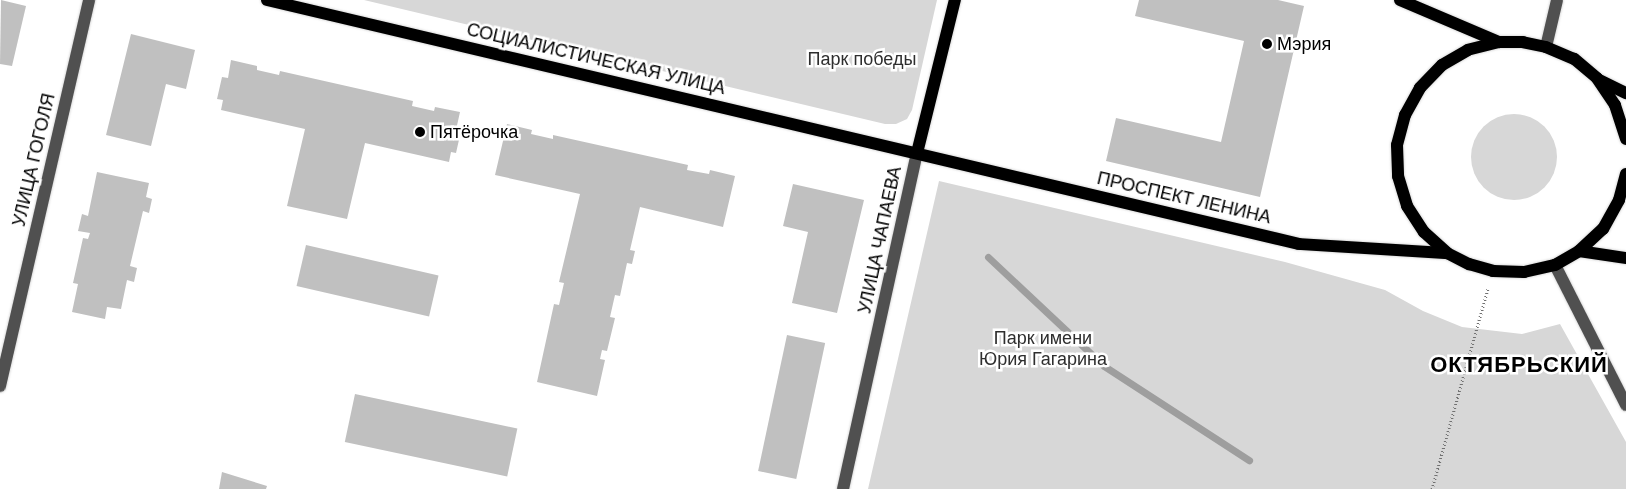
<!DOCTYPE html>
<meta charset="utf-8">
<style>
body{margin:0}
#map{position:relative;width:1626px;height:489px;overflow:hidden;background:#fff;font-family:Helvetica,sans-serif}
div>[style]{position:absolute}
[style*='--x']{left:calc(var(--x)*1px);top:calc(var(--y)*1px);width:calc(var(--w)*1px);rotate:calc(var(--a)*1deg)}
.green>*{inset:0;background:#d7d7d7}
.round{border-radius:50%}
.stream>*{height:7px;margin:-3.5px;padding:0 3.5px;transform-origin:3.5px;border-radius:3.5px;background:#9e9e9e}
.building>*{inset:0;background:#c0c0c0;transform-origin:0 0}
.path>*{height:3px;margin-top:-1.5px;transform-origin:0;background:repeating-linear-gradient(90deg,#727272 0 1px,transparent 0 3.5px)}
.roads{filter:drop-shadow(0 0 1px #dbdbdb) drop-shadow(0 0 1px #dbdbdb)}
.minor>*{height:12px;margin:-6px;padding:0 6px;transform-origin:6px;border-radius:6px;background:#505050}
.major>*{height:12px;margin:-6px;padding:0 6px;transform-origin:6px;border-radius:6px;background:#000}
.dots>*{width:14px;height:14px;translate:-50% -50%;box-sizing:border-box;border:2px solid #fff;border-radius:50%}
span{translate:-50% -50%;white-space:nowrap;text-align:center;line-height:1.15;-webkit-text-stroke:5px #fff;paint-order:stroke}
.poi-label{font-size:18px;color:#000}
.left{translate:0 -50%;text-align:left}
.street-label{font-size:18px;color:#000}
.park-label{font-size:18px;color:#2e2e2e}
.district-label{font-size:22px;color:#000;font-weight:700;letter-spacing:1px}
</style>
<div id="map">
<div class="green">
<div style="clip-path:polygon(364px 0,937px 0,912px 110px,907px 119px,896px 124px,885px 124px)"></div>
<div class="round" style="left:1471px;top:114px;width:86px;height:86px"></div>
<div style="clip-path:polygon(939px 181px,1285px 262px,1385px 290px,1423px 311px,1462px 327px,1522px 334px,1560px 324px,1626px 442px,1626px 489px,868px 489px)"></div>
</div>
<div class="stream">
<div style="--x:988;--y:257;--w:159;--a:43.2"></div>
<div style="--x:1104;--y:366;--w:173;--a:33"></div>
</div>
<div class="building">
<div style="clip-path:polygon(1px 0,26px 6px,12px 66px,0 64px)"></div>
<div style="clip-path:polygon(1139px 0,1278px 0,1304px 6px,1260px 197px,1106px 161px,1116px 118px,1221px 142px,1244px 41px,1135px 16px)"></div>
<div style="clip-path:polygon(131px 34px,195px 50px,186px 89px,166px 84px,151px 146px,106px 135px)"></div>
<div style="clip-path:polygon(231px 60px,257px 66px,257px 70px,279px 75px,280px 71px,413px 101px,412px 106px,434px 111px,435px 107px,460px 112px,456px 130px,461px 131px,456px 153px,451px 152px,449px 162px,365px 143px,347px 219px,287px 206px,305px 129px,221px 110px,223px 100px,217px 99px,222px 77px,228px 78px)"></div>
<div style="clip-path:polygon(507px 124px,532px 130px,531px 134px,553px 139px,553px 135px,688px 165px,687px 170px,709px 174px,710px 170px,735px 176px,723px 227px,640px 207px,630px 250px,635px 251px,632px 264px,627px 263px,620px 296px,615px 295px,610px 317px,615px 318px,607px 351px,602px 350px,600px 359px,605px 360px,597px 396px,537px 382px,554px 304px,559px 305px,564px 283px,559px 282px,580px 194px,495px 175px)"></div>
<div style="clip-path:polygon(97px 172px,149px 183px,146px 197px,152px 199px,149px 213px,143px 211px,130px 266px,137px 268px,134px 282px,127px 280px,121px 309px,107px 307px,105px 319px,72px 312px,78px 284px,73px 283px,83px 238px,88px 239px,90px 233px,78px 231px,82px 214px,88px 216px)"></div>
<div style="clip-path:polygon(793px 184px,864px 200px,837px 313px,792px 303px,808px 232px,783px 226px)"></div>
<div style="left:306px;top:245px;width:136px;height:42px;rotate:13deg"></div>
<div style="left:787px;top:335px;width:39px;height:139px;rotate:12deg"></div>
<div style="left:355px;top:394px;width:166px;height:49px;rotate:12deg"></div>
<div style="clip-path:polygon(222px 472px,267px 486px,266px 489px,219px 489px)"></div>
</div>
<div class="path">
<div style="--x:1432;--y:489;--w:209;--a:-74.4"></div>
</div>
<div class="roads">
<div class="minor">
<div style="--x:1546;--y:47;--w:48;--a:-76.8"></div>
<div style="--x:1555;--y:265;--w:157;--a:63.1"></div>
<div style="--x:0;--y:386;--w:396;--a:-77"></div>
<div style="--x:843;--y:489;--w:344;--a:-77.6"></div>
</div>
<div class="major">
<div style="--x:267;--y:0;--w:1060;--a:13.3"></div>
<div style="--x:1299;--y:244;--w:148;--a:3.5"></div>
<div style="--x:1400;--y:0;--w:108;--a:23"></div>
<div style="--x:1599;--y:80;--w:30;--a:26"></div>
<div style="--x:1626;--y:139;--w:36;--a:-108"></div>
<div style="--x:1615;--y:105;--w:32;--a:-124"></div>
<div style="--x:1597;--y:78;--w:30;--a:-140"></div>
<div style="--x:1574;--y:59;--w:30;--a:-157"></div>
<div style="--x:1546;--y:47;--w:24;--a:-168"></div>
<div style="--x:1523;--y:42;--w:24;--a:180"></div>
<div style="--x:1499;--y:42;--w:32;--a:166"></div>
<div style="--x:1468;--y:50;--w:30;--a:150"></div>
<div style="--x:1442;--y:65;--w:32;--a:134"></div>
<div style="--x:1420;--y:88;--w:31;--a:119"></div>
<div style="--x:1405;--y:115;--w:31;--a:105"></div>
<div style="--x:1397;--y:145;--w:31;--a:88"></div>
<div style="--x:1398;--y:176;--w:31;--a:73"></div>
<div style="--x:1407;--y:206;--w:31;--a:57"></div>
<div style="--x:1424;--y:232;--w:31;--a:42"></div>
<div style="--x:1447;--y:253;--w:25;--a:27"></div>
<div style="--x:1469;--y:264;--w:25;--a:16"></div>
<div style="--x:1493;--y:271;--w:31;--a:2"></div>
<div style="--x:1524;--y:272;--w:32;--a:-13"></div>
<div style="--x:1555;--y:265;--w:28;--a:-30"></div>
<div style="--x:1579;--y:251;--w:33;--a:-43"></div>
<div style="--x:1603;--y:229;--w:33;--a:-61"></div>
<div style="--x:1619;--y:200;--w:27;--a:-75"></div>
<div style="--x:917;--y:153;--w:158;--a:-76.1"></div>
<div style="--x:1579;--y:251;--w:48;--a:8.5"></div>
</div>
</div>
<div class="dots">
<div style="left:1267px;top:44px;background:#000"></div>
<div style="left:420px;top:132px;background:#000"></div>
</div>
<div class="poi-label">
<span class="left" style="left:1277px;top:44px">Мэрия</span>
<span class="left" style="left:430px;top:132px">Пятёрочка</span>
</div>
<div class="street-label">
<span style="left:596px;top:59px;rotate:13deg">СОЦИАЛИСТИЧЕСКАЯ УЛИЦА</span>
<span style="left:34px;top:160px;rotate:-77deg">УЛИЦА ГОГОЛЯ</span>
<span style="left:1184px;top:198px;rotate:13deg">ПРОСПЕКТ ЛЕНИНА</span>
<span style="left:880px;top:240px;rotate:-78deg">УЛИЦА ЧАПАЕВА</span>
</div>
<div class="park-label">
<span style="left:862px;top:59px">Парк победы</span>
<span style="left:1043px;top:349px">Парк имени<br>Юрия Гагарина</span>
</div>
<div class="district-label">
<span style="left:1519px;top:365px">ОКТЯБРЬСКИЙ</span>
</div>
</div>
